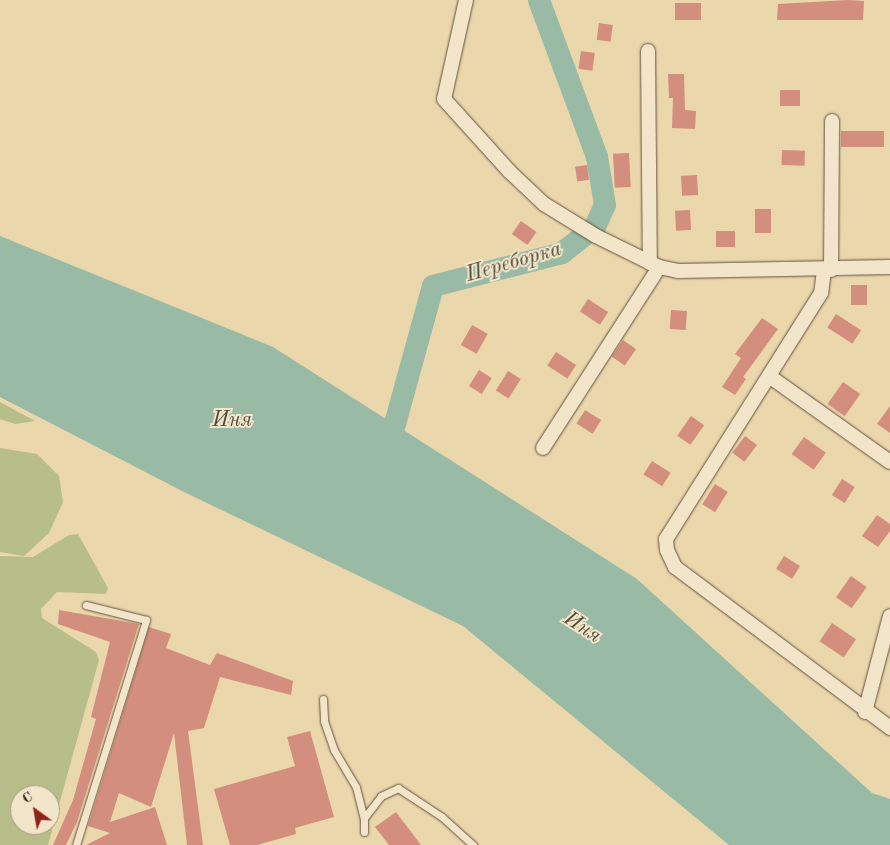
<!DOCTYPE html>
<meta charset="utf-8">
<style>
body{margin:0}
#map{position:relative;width:890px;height:845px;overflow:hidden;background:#ebd7ac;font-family:"Old Standard TT",serif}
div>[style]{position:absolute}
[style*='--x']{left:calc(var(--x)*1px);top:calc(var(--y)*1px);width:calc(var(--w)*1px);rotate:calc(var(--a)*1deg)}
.green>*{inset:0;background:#b8be89}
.water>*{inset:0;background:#99baa5}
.river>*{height:22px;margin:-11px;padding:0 11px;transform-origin:11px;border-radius:11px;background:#99baa5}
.building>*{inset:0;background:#d38e7e;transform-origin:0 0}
.roads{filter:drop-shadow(0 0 1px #63523e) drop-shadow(0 0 1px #63523e)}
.lane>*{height:7px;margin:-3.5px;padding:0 3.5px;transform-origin:3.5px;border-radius:3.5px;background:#f2e5c9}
.street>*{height:14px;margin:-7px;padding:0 7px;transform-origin:7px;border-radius:7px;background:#f2e5c9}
span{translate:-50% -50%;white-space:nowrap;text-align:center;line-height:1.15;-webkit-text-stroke:4px #f2e5c9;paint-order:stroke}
.water-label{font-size:21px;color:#4f4b3c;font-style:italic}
.north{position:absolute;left:10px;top:785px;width:50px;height:50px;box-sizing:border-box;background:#f2e5c9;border:1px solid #a79983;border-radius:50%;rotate:328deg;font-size:14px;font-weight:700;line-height:20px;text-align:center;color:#362619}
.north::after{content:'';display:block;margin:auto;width:18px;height:22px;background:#8f2418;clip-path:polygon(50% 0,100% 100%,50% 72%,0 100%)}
</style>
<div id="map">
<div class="green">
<div style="clip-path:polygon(0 402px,35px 421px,15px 424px,0 419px)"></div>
<div style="clip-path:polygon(0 448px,37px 454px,59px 476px,63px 502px,49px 533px,24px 556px,0 552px)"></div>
<div style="clip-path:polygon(evenodd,78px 534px,108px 588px,106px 594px,57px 592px,41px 609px,42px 618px,96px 652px,99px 660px,48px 845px,0 845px,0 556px,33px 557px,69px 535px,78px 534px,20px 795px,50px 795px,50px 825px,20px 825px,20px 795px)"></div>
</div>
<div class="water">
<div style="clip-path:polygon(0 236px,273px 347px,637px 579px,872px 793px,890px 799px,890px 845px,729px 845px,463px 626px,184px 492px,0 397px)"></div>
</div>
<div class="river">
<div style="--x:387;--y:453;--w:173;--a:-74.6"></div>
<div style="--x:433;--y:286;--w:133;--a:-14.3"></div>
<div style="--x:562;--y:253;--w:42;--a:-38.2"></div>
<div style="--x:595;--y:227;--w:24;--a:-66"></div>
<div style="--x:605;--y:205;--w:49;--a:-99.5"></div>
<div style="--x:597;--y:157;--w:167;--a:-110.3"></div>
</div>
<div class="building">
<div style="clip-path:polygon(848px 0,864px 1px,863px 20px,777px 20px,778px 4px)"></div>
<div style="left:675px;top:3px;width:26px;height:17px"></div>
<div style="left:599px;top:23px;width:14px;height:17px;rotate:8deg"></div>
<div style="left:581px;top:51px;width:14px;height:18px;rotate:8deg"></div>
<div style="clip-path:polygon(668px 74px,684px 74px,685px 110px,696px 111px,695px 129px,672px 128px,673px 98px,669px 98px)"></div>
<div style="left:800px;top:90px;width:16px;height:20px;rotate:90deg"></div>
<div style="left:884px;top:131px;width:16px;height:43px;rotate:90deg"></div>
<div style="left:782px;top:150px;width:23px;height:15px;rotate:2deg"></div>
<div style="left:629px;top:153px;width:34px;height:16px;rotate:87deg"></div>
<div style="left:587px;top:165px;width:15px;height:12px;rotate:82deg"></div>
<div style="left:697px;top:175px;width:20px;height:16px;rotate:87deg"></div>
<div style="left:755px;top:209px;width:16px;height:24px"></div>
<div style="left:690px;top:210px;width:20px;height:15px;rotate:87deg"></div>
<div style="left:521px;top:221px;width:19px;height:16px;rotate:35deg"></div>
<div style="left:716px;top:231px;width:19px;height:16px"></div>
<div style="left:851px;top:285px;width:16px;height:20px"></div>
<div style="left:588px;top:299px;width:24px;height:15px;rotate:33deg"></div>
<div style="left:671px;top:310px;width:16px;height:19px;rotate:4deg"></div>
<div style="left:836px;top:314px;width:30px;height:16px;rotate:33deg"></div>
<div style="clip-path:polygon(762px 318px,778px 329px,743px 377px,746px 379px,735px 395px,722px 387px,741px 358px,735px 354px)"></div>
<div style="left:472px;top:325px;width:18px;height:23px;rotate:29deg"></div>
<div style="left:623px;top:340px;width:16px;height:20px;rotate:35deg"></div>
<div style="left:556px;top:352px;width:24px;height:16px;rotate:33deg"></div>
<div style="left:479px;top:370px;width:15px;height:19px;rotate:32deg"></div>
<div style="left:508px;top:371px;width:15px;height:23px;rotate:32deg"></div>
<div style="left:843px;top:382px;width:21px;height:27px;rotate:35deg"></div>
<div style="clip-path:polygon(890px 406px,890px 433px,877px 424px)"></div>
<div style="left:585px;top:410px;width:19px;height:16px;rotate:32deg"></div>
<div style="left:691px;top:416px;width:16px;height:24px;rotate:35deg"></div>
<div style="left:745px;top:436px;width:15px;height:21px;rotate:37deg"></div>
<div style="left:804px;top:437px;width:27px;height:21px;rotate:36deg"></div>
<div style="left:652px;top:461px;width:22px;height:16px;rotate:32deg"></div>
<div style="left:842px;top:479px;width:15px;height:19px;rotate:32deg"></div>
<div style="left:715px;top:484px;width:15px;height:24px;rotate:32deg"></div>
<div style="clip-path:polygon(877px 515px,890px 524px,890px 531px,878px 547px,862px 536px)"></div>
<div style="left:784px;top:556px;width:19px;height:15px;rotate:32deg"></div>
<div style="left:851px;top:576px;width:19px;height:26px;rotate:35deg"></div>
<div style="clip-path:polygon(59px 610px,139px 624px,77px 822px,66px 845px,53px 845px,73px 800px,96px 719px,91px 717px,110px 642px,58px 624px)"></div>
<div style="left:832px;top:623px;width:29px;height:22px;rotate:34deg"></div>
<div style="clip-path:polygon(149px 627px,171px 634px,166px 648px,210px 665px,217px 653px,293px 681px,291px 695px,220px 677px,204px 728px,188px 731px,203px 845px,187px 845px,174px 733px,151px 807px,119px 793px,110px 822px,155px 807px,167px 845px,86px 845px,110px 833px,88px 826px)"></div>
<div style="clip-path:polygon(310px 731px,334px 817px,295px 828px,296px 834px,257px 845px,230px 845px,214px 789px,295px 766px,287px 737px)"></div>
<div style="clip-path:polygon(396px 812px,421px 845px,389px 845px,375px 827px)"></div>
</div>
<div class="roads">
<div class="lane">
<div style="--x:323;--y:699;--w:22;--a:87"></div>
<div style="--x:324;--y:721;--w:31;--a:71"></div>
<div style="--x:334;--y:750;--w:43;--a:59.3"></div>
<div style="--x:356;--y:787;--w:32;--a:76"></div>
<div style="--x:364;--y:832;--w:14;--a:-90"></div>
<div style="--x:364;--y:818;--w:28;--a:-52"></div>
<div style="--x:381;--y:796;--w:19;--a:-25"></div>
<div style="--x:398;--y:788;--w:53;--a:33.4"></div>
<div style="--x:442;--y:817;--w:42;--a:42.1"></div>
<div style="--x:76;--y:845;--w:236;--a:-72.7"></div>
<div style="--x:146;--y:620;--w:62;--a:-166"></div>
</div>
<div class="street">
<div style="--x:466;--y:0;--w:101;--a:102.5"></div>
<div style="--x:444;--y:99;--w:98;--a:47.9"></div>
<div style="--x:510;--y:172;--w:47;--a:43.3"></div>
<div style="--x:544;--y:204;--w:61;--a:31.6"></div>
<div style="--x:596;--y:236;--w:70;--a:26.2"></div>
<div style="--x:659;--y:267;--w:19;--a:12"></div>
<div style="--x:678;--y:271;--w:212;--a:-1.1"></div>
<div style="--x:648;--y:51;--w:212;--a:89.5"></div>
<div style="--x:824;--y:270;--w:23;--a:97"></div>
<div style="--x:821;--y:293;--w:291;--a:122.2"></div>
<div style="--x:666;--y:539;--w:11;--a:85"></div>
<div style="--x:667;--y:550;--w:19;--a:65"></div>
<div style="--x:675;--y:567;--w:269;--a:36.8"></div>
<div style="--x:831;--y:270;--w:149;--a:-89.6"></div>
<div style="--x:769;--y:376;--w:148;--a:35.4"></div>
<div style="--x:543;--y:448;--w:215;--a:-57.3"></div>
<div style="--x:865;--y:712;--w:99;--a:-75.4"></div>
</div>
</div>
<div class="water-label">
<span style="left:514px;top:263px;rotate:-16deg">Переборка</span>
<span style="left:232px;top:421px">Иня</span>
<span style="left:582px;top:628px;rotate:33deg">Иня</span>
</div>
<div class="north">С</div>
</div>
